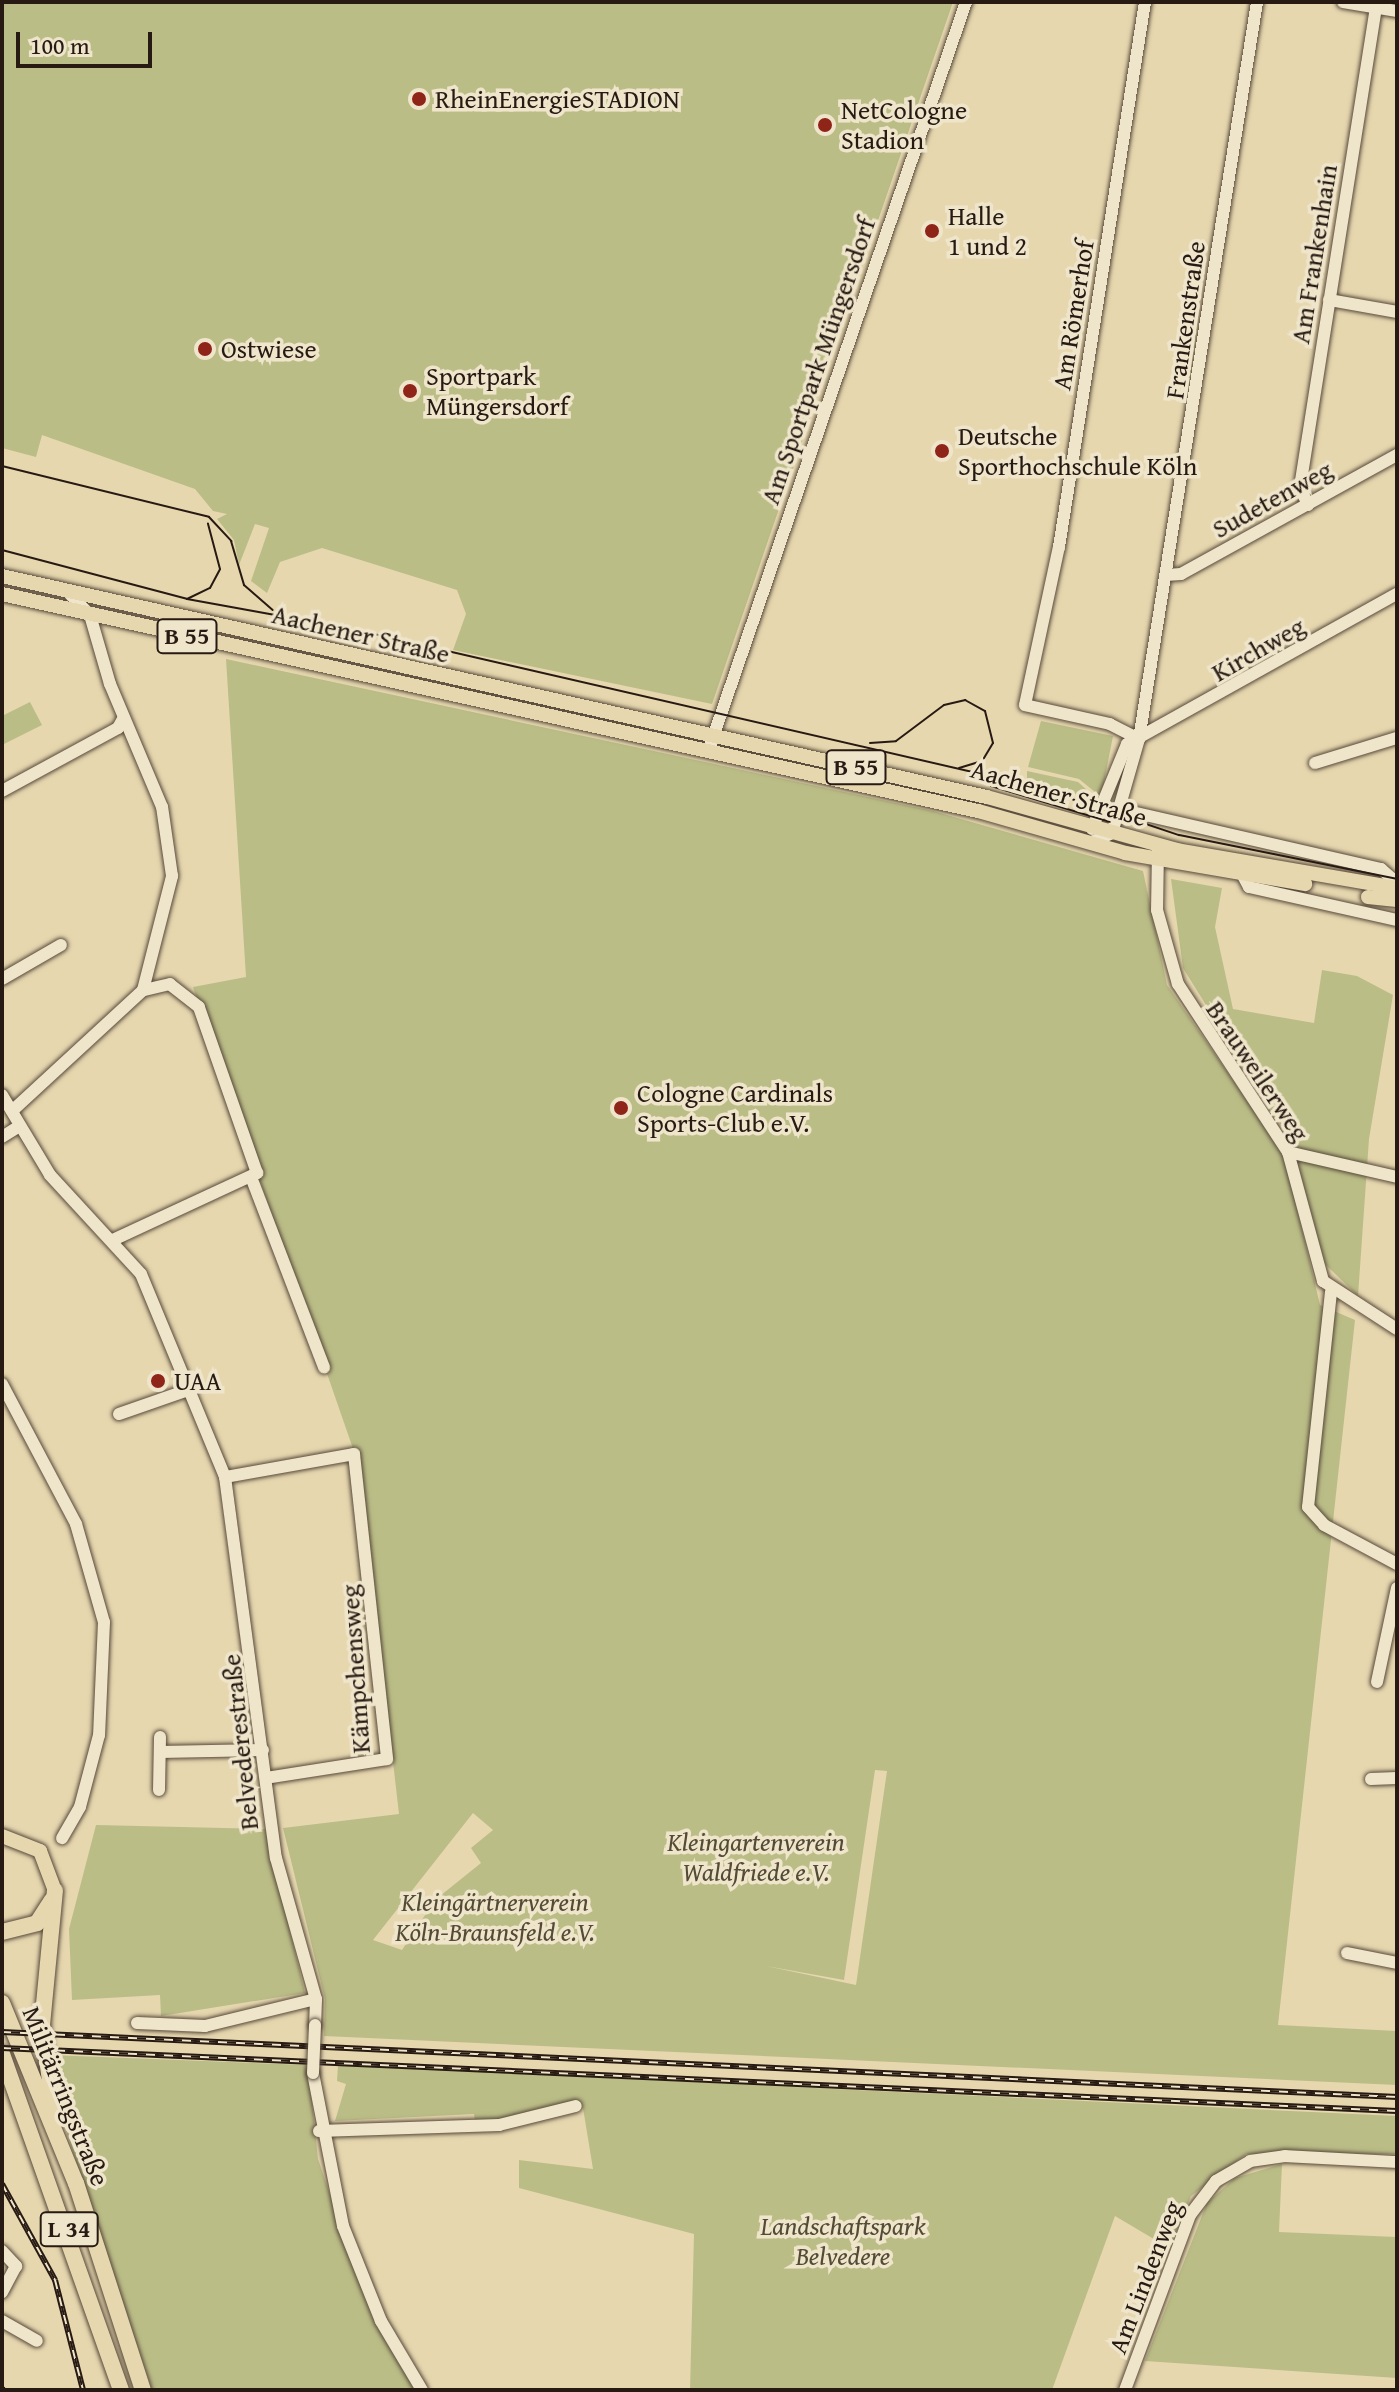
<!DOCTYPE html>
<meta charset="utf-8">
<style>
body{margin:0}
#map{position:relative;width:1399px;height:2392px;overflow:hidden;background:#e6d7af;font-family:"Gentium Book Plus",serif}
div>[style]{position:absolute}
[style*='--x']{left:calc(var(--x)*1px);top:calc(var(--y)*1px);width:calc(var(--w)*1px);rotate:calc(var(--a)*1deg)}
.green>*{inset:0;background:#bbbd87;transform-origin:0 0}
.roads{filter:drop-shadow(0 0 2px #57493a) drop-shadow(0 0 2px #57493a)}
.minor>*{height:12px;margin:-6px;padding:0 6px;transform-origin:6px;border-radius:6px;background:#efe5cb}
.major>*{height:14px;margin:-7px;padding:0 7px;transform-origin:7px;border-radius:7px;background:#e6d7af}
.highway>*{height:16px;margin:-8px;padding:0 8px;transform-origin:8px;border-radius:8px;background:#e6d7af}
.tram>*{height:2px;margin:-1px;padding:0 1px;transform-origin:1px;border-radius:1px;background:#271a13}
.rail>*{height:6px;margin-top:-3px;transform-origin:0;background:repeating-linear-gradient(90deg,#efe5cb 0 9px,#271a13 0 18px);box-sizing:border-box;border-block:2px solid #271a13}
.bridges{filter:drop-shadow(0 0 2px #57493a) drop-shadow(0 0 2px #57493a)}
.minor-bridge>*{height:12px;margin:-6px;padding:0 6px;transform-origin:6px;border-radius:6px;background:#efe5cb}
.dots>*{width:22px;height:22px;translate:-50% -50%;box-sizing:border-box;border:4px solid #efe5cb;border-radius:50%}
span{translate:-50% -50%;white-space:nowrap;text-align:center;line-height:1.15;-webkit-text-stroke:7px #efe5cb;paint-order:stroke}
.shield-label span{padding:2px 6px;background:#efe5cb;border:2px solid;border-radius:6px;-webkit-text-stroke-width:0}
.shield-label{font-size:24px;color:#271a13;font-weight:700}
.poi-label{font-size:26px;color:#271a13}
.left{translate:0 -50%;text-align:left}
.street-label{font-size:26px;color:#271a13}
.park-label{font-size:26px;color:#534b36;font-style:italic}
.frame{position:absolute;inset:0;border:4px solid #271a13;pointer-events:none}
.scale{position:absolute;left:16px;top:32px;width:136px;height:36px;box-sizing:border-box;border:4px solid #271a13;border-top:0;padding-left:10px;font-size:24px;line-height:28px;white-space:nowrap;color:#271a13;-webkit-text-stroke:6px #efe5cb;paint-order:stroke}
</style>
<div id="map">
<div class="green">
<div style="clip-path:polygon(2px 2px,953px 2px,712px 704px,453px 650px,466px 614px,457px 590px,322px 548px,280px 562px,267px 593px,251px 581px,269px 528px,255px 524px,239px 565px,234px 540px,217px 519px,227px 514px,213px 511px,195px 489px,42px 435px,36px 457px,2px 448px)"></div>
<div style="clip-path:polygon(evenodd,226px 659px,933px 811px,1143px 871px,1167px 985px,1284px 1154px,1320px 1305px,1355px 1320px,1278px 2025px,1397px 2031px,1397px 2085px,324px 2036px,325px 1999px,283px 1828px,399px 1814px,359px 1466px,193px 987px,246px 977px,226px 659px,875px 1770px,887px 1771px,856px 1985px,766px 1966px,844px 1980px,875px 1770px,226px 659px,473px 1813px,493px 1830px,471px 1848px,481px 1863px,435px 1900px,402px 1950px,373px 1940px,473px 1813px)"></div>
<div style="left:455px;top:684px;width:253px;height:7px;rotate:12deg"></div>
<div style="clip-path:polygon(30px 702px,42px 725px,2px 745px,2px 716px)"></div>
<div style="clip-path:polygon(1041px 721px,1113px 736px,1101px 797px,1079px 779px,1028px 767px)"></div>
<div style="clip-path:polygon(726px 744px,983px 800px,982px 807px,725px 748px)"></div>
<div style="clip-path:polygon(1027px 771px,1078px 782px,1097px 799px,1027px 783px)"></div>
<div style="clip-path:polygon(1171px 879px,1222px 888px,1215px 927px,1233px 1009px,1314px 1023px,1322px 970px,1357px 976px,1393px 995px,1369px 1139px,1358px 1296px,1325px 1264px,1292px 1143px,1183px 968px)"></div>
<div style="clip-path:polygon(96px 1825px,265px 1829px,305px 1993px,161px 2016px,160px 1995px,72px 2000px,69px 1929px)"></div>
<div style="clip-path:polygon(50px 2055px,308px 2065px,318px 2159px,350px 2254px,425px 2390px,152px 2390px,61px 2116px)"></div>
<div style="clip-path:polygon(338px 2065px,1397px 2116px,1397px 2154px,1246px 2154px,1191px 2196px,1169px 2248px,1115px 2216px,1052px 2390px,690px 2390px,694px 2234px,519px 2188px,519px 2160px,593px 2169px,583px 2108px,515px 2125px,475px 2122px,474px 2114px,335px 2121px,346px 2084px,337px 2081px)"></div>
<div style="clip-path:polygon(1282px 2164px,1279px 2232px,1397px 2237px,1397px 2378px,1145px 2361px,1207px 2203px,1235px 2178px)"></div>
</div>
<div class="roads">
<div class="minor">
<div style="--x:1343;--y:2;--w:55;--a:9.5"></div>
<div style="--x:1329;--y:300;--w:69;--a:10"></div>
<div style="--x:1308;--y:505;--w:20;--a:-114"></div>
<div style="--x:1300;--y:487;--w:485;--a:-81"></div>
<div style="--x:1166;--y:575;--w:15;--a:-4"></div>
<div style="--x:1181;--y:574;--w:247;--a:-28.9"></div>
<div style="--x:1139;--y:739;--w:33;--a:-153"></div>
<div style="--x:1110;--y:724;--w:87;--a:-167.4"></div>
<div style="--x:1025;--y:705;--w:162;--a:-77.9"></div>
<div style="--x:1059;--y:547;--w:552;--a:-81.03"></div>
<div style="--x:709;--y:749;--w:790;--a:-71.01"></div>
<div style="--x:1315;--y:763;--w:86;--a:-17"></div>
<div style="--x:2;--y:791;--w:132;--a:-28.5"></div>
<div style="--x:118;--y:728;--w:10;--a:-61"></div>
<div style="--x:1119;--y:809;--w:269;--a:12.9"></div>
<div style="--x:1381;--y:869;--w:21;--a:41"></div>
<div style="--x:1092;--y:829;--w:92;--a:-67.6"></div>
<div style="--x:1127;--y:744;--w:309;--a:-29.1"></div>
<div style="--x:1089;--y:843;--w:25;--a:-23"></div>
<div style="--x:1112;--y:833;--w:98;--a:-74"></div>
<div style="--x:1139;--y:739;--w:746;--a:-80.9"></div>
<div style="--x:1158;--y:849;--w:61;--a:90.9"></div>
<div style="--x:1157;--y:910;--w:77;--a:74.2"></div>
<div style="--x:1178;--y:984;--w:201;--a:56.8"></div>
<div style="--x:1288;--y:1152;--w:134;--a:74.8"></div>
<div style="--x:1323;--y:1281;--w:88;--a:33"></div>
<div style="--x:1241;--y:872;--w:17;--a:62"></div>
<div style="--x:1249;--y:887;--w:152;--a:12.6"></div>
<div style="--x:2;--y:979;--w:68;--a:-30"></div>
<div style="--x:2;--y:1095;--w:93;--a:59"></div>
<div style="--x:50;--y:1175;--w:134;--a:47.4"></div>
<div style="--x:141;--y:1274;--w:220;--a:67.5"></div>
<div style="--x:225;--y:1477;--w:384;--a:82.4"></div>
<div style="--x:276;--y:1858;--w:147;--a:74.2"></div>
<div style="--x:316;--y:1999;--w:26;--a:92"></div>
<div style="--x:12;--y:1111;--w:178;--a:-42.7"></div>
<div style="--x:143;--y:990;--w:118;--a:-75.7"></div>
<div style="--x:172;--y:876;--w:70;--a:-98.2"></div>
<div style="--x:162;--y:807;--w:134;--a:-112.9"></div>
<div style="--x:110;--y:684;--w:72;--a:-106.2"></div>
<div style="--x:90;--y:615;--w:29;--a:-134"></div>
<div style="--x:2;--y:1137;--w:19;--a:-32"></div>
<div style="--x:1288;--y:1152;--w:112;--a:12.9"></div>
<div style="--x:251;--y:1177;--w:204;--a:69"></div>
<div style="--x:115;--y:1239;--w:157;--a:-24.9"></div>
<div style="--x:257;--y:1173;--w:176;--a:-109.3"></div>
<div style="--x:199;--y:1007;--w:37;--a:-142"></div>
<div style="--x:170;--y:984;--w:28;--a:167"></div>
<div style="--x:1331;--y:1292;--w:216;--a:96.1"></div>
<div style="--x:1308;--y:1507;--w:24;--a:48"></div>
<div style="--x:1324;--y:1525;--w:83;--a:28.1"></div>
<div style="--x:2;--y:1384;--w:158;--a:62.1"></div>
<div style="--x:76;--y:1524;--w:102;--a:74.1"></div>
<div style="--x:104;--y:1622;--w:113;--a:92.5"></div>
<div style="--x:99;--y:1735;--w:74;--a:104.8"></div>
<div style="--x:80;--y:1807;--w:36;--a:120"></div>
<div style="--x:119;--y:1414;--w:73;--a:-19.2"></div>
<div style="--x:225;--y:1477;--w:131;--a:-10.1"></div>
<div style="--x:354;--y:1454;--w:307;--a:83.8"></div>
<div style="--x:387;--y:1759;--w:122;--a:171.1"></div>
<div style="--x:1377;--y:1682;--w:96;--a:-78"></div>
<div style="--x:160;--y:1752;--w:103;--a:-1.1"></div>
<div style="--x:1371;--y:1779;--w:26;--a:-2"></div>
<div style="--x:159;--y:1790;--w:53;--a:-88.9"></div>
<div style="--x:1347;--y:1953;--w:51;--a:11.3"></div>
<div style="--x:137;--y:2023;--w:68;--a:2.5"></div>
<div style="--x:205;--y:2026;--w:114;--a:-13.7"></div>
<div style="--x:313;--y:2073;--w:156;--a:78.9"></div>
<div style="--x:343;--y:2226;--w:102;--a:68.2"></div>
<div style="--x:381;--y:2321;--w:80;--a:59.3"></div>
<div style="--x:319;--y:2131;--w:180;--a:-1.9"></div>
<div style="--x:499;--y:2125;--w:79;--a:-13.9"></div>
<div style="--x:2;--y:2251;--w:21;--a:47"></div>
<div style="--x:16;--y:2266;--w:30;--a:118"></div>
<div style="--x:2;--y:2321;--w:40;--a:29.7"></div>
<div style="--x:1125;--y:2390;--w:187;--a:-69.6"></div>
<div style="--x:1190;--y:2215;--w:43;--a:-52.6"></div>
<div style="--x:1216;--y:2181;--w:39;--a:-30"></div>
<div style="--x:1250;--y:2161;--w:35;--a:-8"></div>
<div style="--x:1285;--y:2156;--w:112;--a:3.1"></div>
</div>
<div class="major">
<div style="--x:2;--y:576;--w:1009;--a:12.65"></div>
<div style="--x:987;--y:797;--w:197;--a:15.6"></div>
<div style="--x:1177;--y:850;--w:223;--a:9.8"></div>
<div style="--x:2;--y:594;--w:1000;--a:12.54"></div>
<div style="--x:978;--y:811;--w:153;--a:15.9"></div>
<div style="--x:1125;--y:853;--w:183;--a:9.8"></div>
<div style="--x:1368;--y:897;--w:29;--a:6"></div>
<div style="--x:2;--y:1836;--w:41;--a:21.5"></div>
<div style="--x:40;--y:1851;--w:43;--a:69.4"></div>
</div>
<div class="highway">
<div style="--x:2;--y:1932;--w:36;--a:-14"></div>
<div style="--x:37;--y:1923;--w:27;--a:-57"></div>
<div style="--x:2;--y:2003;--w:195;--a:67.7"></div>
<div style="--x:76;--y:2183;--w:218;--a:72.1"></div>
<div style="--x:2;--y:2054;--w:356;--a:70.5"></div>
<div style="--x:54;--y:2108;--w:84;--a:-98.2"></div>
<div style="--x:42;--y:2025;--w:135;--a:-84.5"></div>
</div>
</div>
<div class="tram">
<div style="--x:2;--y:466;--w:213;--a:13.8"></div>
<div style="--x:209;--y:517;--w:33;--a:47"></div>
<div style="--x:231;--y:541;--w:46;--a:73.5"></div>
<div style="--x:244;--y:585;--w:38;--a:41"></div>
<div style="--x:2;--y:550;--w:191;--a:14.8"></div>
<div style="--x:187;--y:599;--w:168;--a:10.3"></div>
<div style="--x:352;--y:629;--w:699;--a:12.98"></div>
<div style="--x:1033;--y:786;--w:154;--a:18.6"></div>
<div style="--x:1179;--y:835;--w:222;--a:11.4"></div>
<div style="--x:187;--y:599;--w:25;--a:-26"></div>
<div style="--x:210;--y:588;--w:21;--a:-62"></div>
<div style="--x:220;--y:569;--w:47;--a:-104.9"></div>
<div style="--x:870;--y:743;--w:26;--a:-4"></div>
<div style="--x:896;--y:741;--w:60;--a:-36.9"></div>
<div style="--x:944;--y:705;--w:22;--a:-13"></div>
<div style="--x:965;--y:700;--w:23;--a:29"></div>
<div style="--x:985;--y:711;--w:33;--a:76"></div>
<div style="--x:993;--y:743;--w:21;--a:121"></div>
<div style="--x:982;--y:761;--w:24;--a:163"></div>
<div style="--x:991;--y:786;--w:124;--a:16.8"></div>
</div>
<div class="rail">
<div style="--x:2;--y:2032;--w:1397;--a:2.67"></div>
<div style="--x:2;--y:2048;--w:1396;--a:2.59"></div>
<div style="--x:2;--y:2184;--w:110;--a:61.1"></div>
<div style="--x:55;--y:2280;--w:114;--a:75.7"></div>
<div style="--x:2;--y:2388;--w:2;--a:63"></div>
</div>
<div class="bridges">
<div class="minor-bridge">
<div style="--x:313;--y:2073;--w:48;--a:-87.6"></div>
</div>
</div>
<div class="dots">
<div style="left:419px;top:99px;background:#8f2418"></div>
<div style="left:825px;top:125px;background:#8f2418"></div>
<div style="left:932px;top:231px;background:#8f2418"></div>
<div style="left:205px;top:349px;background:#8f2418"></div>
<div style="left:410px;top:391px;background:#8f2418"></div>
<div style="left:942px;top:451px;background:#8f2418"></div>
<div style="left:621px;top:1108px;background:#8f2418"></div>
<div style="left:158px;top:1381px;background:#8f2418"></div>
</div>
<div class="shield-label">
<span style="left:187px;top:636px">B 55</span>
<span style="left:856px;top:767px">B 55</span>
<span style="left:69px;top:2229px">L 34</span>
</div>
<div class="poi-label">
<span class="left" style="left:435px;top:99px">RheinEnergieSTADION</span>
<span class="left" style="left:841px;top:125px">NetCologne<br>Stadion</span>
<span class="left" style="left:948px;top:231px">Halle<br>1 und 2</span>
<span class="left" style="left:221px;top:349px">Ostwiese</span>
<span class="left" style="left:426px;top:391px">Sportpark<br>Müngersdorf</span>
<span class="left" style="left:958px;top:451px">Deutsche<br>Sporthochschule Köln</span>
<span class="left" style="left:637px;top:1108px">Cologne Cardinals<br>Sports-Club e.V.</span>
<span class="left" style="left:174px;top:1381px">UAA</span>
</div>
<div class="street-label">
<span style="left:1314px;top:254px;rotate:-81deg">Am Frankenhain</span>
<span style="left:1073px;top:315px;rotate:-81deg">Am Römerhof</span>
<span style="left:1185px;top:320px;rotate:-82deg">Frankenstraße</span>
<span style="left:818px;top:361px;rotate:-71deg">Am Sportpark Müngersdorf</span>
<span style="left:1272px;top:499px;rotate:-29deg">Sudetenweg</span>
<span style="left:361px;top:634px;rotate:13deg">Aachener Straße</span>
<span style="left:1258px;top:649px;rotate:-30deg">Kirchweg</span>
<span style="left:1059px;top:793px;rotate:16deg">Aachener Straße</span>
<span style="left:1258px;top:1071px;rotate:56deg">Brauweilerweg</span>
<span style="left:355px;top:1669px;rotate:-94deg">Kämpchensweg</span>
<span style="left:240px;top:1742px;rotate:-96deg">Belvederestraße</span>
<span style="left:66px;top:2096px;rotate:68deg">Militärringstraße</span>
<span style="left:1145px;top:2277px;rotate:-69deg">Am Lindenweg</span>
</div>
<div class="park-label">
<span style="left:756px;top:1857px">Kleingartenverein<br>Waldfriede e.V.</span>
<span style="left:495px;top:1917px">Kleingärtnerverein<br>Köln-Braunsfeld e.V.</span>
<span style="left:843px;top:2241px">Landschaftspark<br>Belvedere</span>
</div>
<div class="frame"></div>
<div class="scale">100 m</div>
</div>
